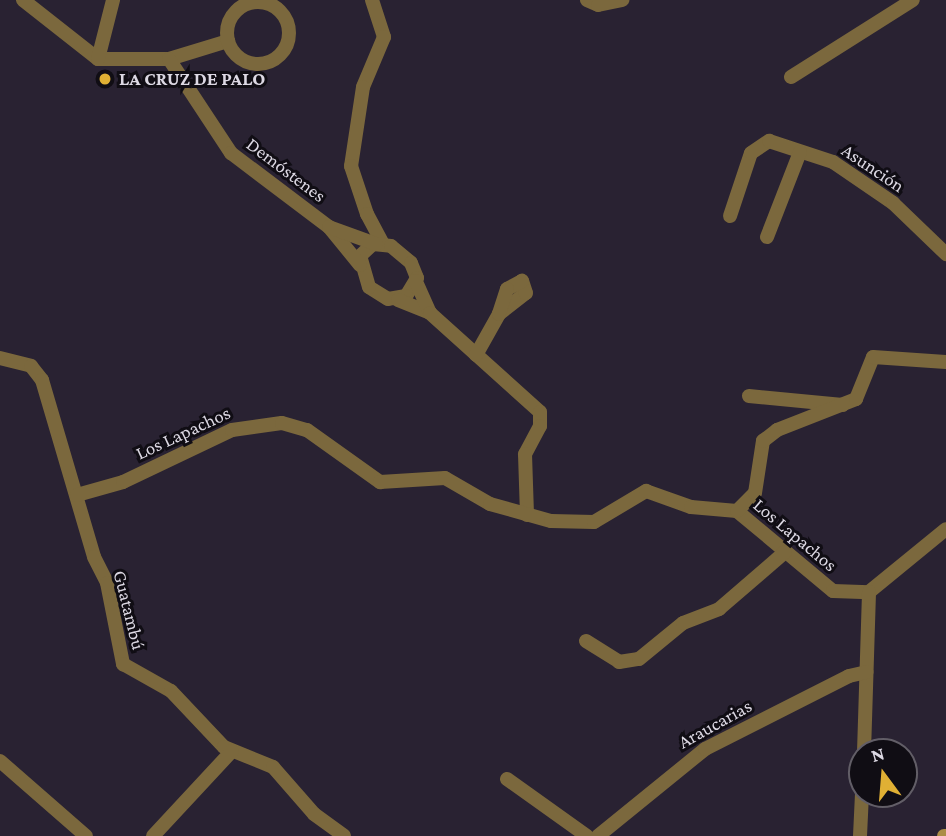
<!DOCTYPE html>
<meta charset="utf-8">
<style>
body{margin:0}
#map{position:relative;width:946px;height:836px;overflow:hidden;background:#292232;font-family:"Crimson Pro",serif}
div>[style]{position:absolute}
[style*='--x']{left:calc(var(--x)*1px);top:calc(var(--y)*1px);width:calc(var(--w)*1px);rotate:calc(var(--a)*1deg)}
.minor>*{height:14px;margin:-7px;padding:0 7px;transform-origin:7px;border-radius:7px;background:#7b683d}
.minor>.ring{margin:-7px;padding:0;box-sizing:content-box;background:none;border:14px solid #7b683d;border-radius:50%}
.secondary>*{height:14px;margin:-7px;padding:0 7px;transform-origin:7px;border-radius:7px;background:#ab8d45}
.dots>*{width:19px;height:19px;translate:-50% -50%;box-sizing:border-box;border:4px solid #100d14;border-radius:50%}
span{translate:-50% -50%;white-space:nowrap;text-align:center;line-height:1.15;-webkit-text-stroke:6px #100d14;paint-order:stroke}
.poi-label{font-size:19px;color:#dcd8e3;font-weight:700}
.left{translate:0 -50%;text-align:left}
.street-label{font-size:19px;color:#dcd8e3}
.north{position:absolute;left:848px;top:738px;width:70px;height:70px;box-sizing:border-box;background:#100d14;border:2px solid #625e67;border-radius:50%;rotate:344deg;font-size:19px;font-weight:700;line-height:28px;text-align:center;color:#dcd8e3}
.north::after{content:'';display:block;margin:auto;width:24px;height:32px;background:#e0b034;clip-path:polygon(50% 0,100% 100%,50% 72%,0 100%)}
</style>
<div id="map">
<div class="minor">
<div style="--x:23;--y:0;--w:95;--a:38.2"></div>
<div style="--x:98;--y:59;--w:71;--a:0"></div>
<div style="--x:169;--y:59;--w:62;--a:-17"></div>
<div style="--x:372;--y:0;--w:39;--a:72"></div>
<div style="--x:384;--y:37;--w:54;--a:112.8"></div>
<div style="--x:363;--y:87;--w:80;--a:98.6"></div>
<div style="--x:351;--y:166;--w:51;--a:71.6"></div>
<div style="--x:367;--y:214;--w:34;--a:62"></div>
<div style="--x:587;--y:0;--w:12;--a:24"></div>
<div style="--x:598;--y:5;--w:25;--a:-12"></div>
<div class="ring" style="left:227px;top:2px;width:48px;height:48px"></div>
<div style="--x:98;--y:59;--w:61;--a:-75.7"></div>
<div style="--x:169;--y:59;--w:113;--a:56.6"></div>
<div style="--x:231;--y:153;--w:123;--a:37.1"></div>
<div style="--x:791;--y:77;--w:144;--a:-32.3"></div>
<div style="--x:730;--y:216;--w:66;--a:-71.6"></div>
<div style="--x:751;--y:153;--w:22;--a:-34"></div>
<div style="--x:769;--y:141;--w:67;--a:18.2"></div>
<div style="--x:833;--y:162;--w:73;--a:34.3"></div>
<div style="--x:893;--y:203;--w:74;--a:43.9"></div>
<div style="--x:767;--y:237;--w:91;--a:-68.8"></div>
<div style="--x:373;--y:244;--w:18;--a:6"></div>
<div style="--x:391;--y:246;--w:26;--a:40"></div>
<div style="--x:411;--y:263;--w:16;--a:68"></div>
<div style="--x:417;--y:278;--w:21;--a:121"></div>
<div style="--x:406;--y:296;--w:18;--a:171"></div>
<div style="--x:388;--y:299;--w:22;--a:-148"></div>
<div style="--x:369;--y:287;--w:32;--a:-106"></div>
<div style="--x:360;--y:256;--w:18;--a:-43"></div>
<div style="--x:360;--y:265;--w:49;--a:-129.2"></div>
<div style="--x:329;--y:227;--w:50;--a:19.9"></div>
<div style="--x:398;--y:300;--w:35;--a:22"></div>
<div style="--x:430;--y:313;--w:35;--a:-114"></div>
<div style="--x:430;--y:313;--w:148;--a:42"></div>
<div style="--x:540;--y:412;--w:14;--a:90"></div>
<div style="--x:540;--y:426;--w:32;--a:118"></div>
<div style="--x:525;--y:454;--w:61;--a:88.1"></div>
<div style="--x:476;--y:355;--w:47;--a:-60.7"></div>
<div style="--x:499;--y:314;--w:34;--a:-38"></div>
<div style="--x:526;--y:293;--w:13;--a:-108"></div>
<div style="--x:522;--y:281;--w:17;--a:152"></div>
<div style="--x:507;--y:289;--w:26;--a:108"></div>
<div style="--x:0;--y:358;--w:32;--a:14"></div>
<div style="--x:31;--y:366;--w:18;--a:52"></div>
<div style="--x:42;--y:380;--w:184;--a:73.6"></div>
<div style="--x:94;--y:557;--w:29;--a:63"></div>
<div style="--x:107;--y:583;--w:83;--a:78.8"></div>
<div style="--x:123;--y:664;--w:55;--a:29.4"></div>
<div style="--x:171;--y:691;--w:77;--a:46.6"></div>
<div style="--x:224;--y:747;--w:53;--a:22.2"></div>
<div style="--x:273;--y:767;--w:62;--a:48.9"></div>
<div style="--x:314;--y:814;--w:37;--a:36"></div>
<div style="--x:749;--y:396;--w:94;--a:5.5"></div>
<div style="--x:77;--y:495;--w:48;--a:-15.8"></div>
<div style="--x:123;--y:482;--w:121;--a:-25.5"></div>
<div style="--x:232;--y:430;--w:50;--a:-8"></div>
<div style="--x:282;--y:423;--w:26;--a:16"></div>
<div style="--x:307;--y:430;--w:90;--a:35.5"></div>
<div style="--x:380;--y:482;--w:65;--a:-3.5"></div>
<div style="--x:445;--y:478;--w:52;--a:30"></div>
<div style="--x:490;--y:504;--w:63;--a:15.6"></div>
<div style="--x:551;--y:521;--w:43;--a:1.3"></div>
<div style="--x:594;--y:522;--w:61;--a:-30.8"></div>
<div style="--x:646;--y:491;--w:48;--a:19.6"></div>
<div style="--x:691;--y:507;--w:46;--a:5"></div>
<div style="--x:737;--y:511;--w:125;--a:39.8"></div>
<div style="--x:833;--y:591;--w:36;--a:2"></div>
<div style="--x:737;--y:511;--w:25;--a:-45"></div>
<div style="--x:755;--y:493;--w:53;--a:-81.3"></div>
<div style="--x:763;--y:441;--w:18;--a:-38"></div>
<div style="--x:777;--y:430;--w:85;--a:-21.4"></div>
<div style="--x:856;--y:399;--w:45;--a:-68"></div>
<div style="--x:873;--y:357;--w:73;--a:3.9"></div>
<div style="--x:869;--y:592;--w:99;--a:-39.3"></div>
<div style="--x:586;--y:641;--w:39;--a:32"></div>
<div style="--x:619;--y:662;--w:20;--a:-9"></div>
<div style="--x:639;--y:659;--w:57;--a:-39.3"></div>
<div style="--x:683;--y:623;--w:39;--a:-21"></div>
<div style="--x:719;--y:609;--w:87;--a:-40.8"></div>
<div style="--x:864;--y:752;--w:160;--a:-88.2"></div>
<div style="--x:0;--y:761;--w:114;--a:41.1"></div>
<div style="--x:507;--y:779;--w:98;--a:35.5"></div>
<div style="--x:153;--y:836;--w:116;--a:-47.1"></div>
<div style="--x:598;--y:836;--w:138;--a:-39.1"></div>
<div style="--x:705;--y:749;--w:161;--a:-26.9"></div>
<div style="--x:849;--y:676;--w:18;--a:-13"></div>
<div style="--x:860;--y:836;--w:43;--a:-87.3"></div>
</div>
<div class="secondary">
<div style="--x:944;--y:836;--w:2;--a:0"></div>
</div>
<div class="dots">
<div style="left:105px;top:79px;background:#e0b034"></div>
</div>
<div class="poi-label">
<span class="left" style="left:119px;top:79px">LA CRUZ DE PALO</span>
</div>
<div class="street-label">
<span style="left:873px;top:168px;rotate:34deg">Asunción</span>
<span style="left:286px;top:170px;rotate:37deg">Demóstenes</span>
<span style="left:183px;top:433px;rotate:-25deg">Los Lapachos</span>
<span style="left:795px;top:535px;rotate:40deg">Los Lapachos</span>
<span style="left:129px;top:610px;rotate:76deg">Guatambú</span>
<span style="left:715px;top:724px;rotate:-29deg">Araucarias</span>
</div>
<div class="north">N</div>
</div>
